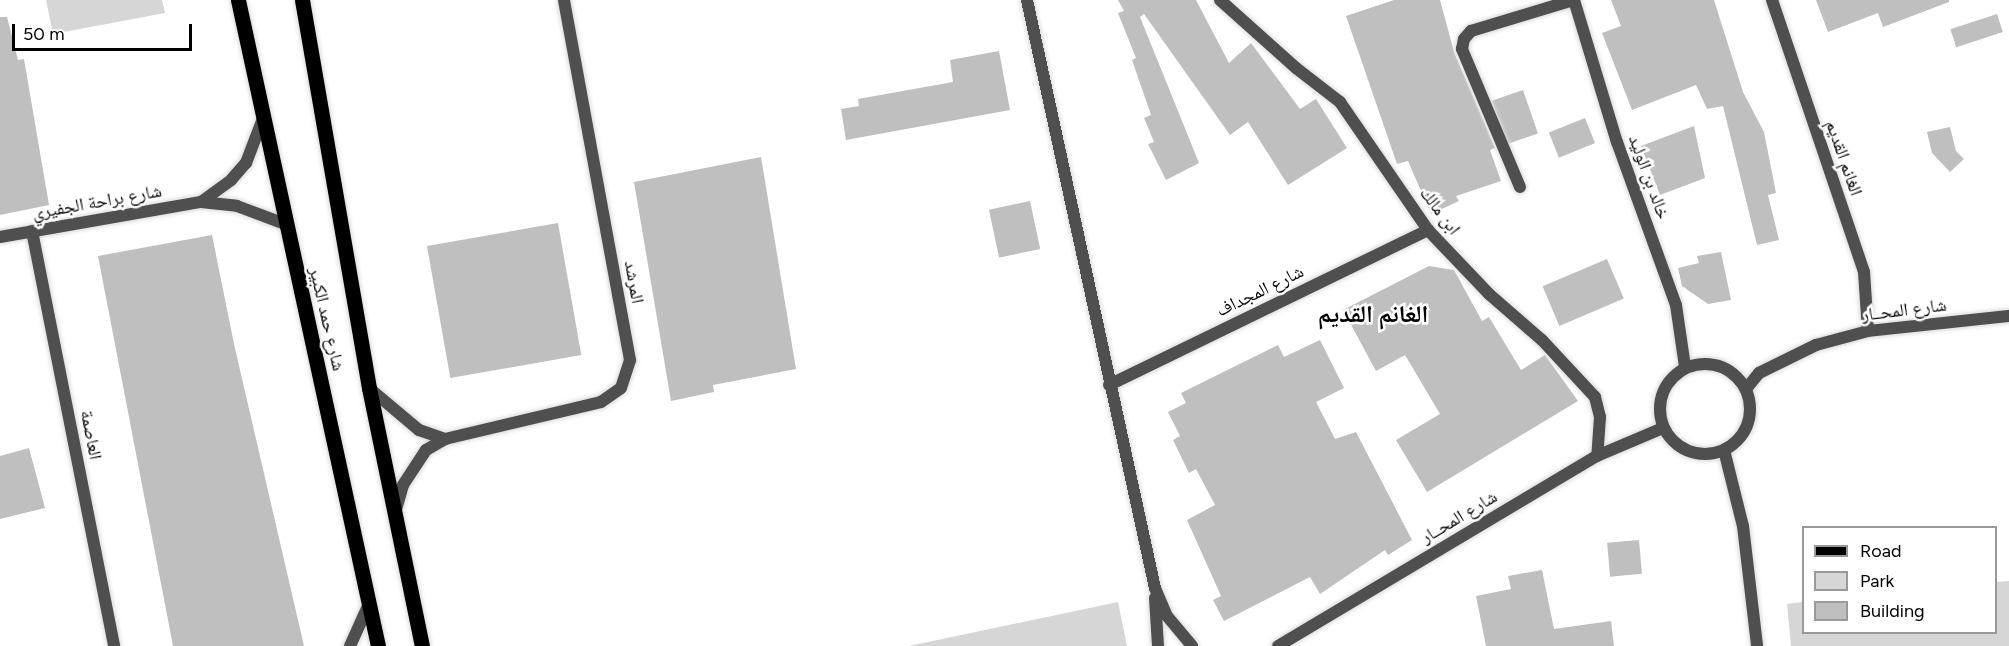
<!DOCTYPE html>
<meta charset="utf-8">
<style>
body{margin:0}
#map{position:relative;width:2009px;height:646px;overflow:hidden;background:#fff;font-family:Figtree,"Noto Naskh Arabic",sans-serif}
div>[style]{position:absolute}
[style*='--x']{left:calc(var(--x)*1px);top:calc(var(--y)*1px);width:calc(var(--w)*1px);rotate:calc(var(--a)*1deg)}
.green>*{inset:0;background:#d6d6d6}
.building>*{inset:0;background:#bfbfbf;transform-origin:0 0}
.roads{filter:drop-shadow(0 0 2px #dbdbdb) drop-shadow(0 0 2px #dbdbdb)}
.minor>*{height:12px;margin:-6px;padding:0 6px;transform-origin:6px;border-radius:6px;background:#4f4f4f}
.minor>.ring{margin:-6px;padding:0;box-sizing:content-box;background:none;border:12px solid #4f4f4f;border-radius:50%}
.primary>*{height:15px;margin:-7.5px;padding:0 7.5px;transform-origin:7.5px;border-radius:7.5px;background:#000}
span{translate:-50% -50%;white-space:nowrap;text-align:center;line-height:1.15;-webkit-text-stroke:5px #fff;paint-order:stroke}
.street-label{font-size:18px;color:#000}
.district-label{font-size:24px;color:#000;font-weight:700}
.legend{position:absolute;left:1802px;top:526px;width:195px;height:108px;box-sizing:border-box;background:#fff;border:2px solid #999;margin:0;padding:8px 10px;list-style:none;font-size:18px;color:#000}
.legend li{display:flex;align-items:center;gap:12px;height:30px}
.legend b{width:30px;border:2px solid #999}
.scale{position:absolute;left:12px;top:24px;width:180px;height:27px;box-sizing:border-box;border:3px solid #000;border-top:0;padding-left:8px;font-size:18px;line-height:21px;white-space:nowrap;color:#000;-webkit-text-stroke:4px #fff;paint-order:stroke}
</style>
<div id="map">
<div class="green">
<div style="clip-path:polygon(46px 0,162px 0,165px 13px,53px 34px)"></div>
<div style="clip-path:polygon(2009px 581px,2009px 646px,1791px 646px,1787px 604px,1803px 602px,1804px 632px,1996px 632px,1996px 582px)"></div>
<div style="clip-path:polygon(1118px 602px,1127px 646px,909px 646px)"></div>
</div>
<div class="building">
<div style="clip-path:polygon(1118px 0,1196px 0,1229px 63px,1251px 43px,1300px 109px,1316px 99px,1347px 148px,1288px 185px,1248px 122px,1230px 135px,1144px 14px,1140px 17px,1199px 163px,1166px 180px,1148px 144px,1154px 142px,1144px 118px,1151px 115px,1132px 60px,1136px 58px,1118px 13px,1124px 11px)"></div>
<div style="clip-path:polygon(1394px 0,1440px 0,1454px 52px,1495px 148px,1490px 150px,1501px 181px,1456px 196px,1459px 201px,1431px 214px,1408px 161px,1397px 164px,1346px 16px)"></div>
<div style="clip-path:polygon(1611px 0,1714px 0,1743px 92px,1764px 132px,1776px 193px,1768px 195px,1779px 240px,1757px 245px,1723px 106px,1707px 109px,1696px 85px,1632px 110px,1602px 33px,1621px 26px)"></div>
<div style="clip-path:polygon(1816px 0,1949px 0,1949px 2px,1883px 27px,1878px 13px,1828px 32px)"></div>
<div style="left:1997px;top:14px;width:19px;height:49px;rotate:72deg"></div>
<div style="clip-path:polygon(0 17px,7px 17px,18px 60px,24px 59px,49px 205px,0 215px)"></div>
<div style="clip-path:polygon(999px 51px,1010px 110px,846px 140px,841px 109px,859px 106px,858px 99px,953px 82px,950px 60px)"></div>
<div style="left:1523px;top:90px;width:46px;height:33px;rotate:71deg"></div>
<div style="left:1585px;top:118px;width:27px;height:39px;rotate:68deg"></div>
<div style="clip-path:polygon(1694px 126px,1705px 178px,1660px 195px,1641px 146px)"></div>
<div style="clip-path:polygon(1950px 127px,1956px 151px,1964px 159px,1950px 172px,1932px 153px,1927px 132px)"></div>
<div style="clip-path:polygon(761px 157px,796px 369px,713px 385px,714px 392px,671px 401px,634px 182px)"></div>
<div style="left:1030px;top:201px;width:49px;height:42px;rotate:78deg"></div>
<div style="left:558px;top:223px;width:134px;height:133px;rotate:80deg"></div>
<div style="clip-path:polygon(212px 235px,234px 344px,304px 646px,173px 646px,98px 256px)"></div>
<div style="clip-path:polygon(1721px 252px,1731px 300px,1708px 304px,1682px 286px,1678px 268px,1699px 263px,1697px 256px)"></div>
<div style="left:1607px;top:259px;width:43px;height:70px;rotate:67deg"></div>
<div style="clip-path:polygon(1429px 266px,1454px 270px,1482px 321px,1489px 317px,1521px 370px,1545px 355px,1578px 401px,1427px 492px,1396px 440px,1440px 414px,1405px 355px,1376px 371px,1343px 310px)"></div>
<div style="clip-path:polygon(1320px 340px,1344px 388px,1316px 402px,1335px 439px,1356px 432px,1412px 540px,1388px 555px,1385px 550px,1320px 594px,1310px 577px,1224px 621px,1213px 600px,1221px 596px,1187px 520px,1215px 505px,1196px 469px,1189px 473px,1173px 440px,1180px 436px,1168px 412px,1186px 403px,1181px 393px,1278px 345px,1284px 357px)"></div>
<div style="clip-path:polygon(29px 448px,45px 508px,0 519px,0 456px)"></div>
<div style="left:1639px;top:540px;width:34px;height:32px;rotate:85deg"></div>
<div style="clip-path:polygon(1542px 570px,1554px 629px,1611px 621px,1614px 646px,1486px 646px,1476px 596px,1511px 589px,1508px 576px)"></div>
</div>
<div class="roads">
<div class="minor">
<div style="--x:1027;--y:0;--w:602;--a:77.72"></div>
<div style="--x:1155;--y:588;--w:30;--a:67"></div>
<div style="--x:1167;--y:616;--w:39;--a:50"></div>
<div style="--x:1220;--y:0;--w:102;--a:41.8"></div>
<div style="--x:1296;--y:68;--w:56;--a:37.7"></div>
<div style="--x:1340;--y:102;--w:155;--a:55.5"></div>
<div style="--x:1428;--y:230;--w:88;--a:46.4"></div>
<div style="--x:1489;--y:294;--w:70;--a:41"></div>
<div style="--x:1542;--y:340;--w:78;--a:47.1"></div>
<div style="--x:1595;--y:397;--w:21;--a:76"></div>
<div style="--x:1600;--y:417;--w:39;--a:94"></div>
<div style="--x:1574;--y:0;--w:148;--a:73.2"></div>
<div style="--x:1617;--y:142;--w:173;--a:70.1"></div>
<div style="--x:1676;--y:305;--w:63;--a:81.7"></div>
<div style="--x:1772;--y:0;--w:287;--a:71.3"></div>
<div style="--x:1864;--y:272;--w:59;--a:86.1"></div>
<div style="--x:1520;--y:187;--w:150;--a:-112.8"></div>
<div style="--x:1462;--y:49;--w:10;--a:-79"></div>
<div style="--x:1464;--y:39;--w:11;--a:-49"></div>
<div style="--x:1471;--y:31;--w:107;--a:-16.9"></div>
<div style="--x:201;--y:202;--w:37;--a:-36"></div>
<div style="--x:231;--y:180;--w:23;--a:-49"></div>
<div style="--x:246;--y:163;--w:45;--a:-69.1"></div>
<div style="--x:32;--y:231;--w:423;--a:78.8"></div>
<div style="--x:0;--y:237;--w:204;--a:-9.9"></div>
<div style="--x:201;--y:202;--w:36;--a:6"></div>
<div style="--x:237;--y:206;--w:51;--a:20.6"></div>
<div class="ring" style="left:1660px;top:364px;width:78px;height:78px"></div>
<div style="--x:1109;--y:385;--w:355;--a:-25.9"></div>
<div style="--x:369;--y:388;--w:65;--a:40"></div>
<div style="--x:419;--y:430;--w:28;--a:19"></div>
<div style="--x:1746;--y:389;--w:21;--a:-51"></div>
<div style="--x:1759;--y:373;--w:64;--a:-26.2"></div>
<div style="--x:1816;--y:345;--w:54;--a:-15.1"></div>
<div style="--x:1868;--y:331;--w:142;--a:-6.1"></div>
<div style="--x:1724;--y:450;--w:78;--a:76"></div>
<div style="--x:1743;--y:526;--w:121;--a:83.3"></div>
<div style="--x:395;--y:513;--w:29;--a:-74"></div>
<div style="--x:403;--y:485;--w:42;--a:-56.7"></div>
<div style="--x:426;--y:450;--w:22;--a:-30"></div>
<div style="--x:445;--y:439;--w:160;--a:-13.3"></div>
<div style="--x:601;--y:402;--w:24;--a:-35"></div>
<div style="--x:621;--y:388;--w:29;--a:-72"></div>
<div style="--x:630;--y:360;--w:366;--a:-100.4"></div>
<div style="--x:1155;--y:598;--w:48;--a:86.4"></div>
<div style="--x:350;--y:646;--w:46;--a:-65.7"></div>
<div style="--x:1278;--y:646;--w:371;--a:-30.8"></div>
<div style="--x:1597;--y:456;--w:72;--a:-23"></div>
</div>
<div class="primary">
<div style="--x:238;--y:0;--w:661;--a:77.77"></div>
<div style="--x:302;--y:0;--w:394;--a:80.2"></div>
<div style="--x:369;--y:388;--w:263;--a:78.4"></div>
</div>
</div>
<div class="street-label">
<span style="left:1844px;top:158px;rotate:71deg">الغانم القديم</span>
<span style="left:1649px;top:177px;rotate:70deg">خالد بن الوليد</span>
<span style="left:97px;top:202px;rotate:-10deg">شارع براحة الجفيري</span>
<span style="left:1440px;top:211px;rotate:53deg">ابن مالك</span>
<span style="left:634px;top:282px;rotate:80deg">المرشد</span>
<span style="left:1260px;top:291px;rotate:-26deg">شارع المجداف</span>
<span style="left:1904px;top:310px;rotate:-7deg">شارع المحــار</span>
<span style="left:327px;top:319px;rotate:77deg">شارع حمد الكبير</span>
<span style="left:91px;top:435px;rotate:79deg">العاصمة</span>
<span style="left:1459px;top:517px;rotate:-31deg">شارع المحــار</span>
</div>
<div class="district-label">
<span style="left:1373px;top:314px">الغانم القديم</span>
</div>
<ul class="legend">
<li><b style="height:8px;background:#000"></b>Road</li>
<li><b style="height:16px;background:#d6d6d6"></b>Park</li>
<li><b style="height:16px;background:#bfbfbf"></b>Building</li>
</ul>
<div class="scale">50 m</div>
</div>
